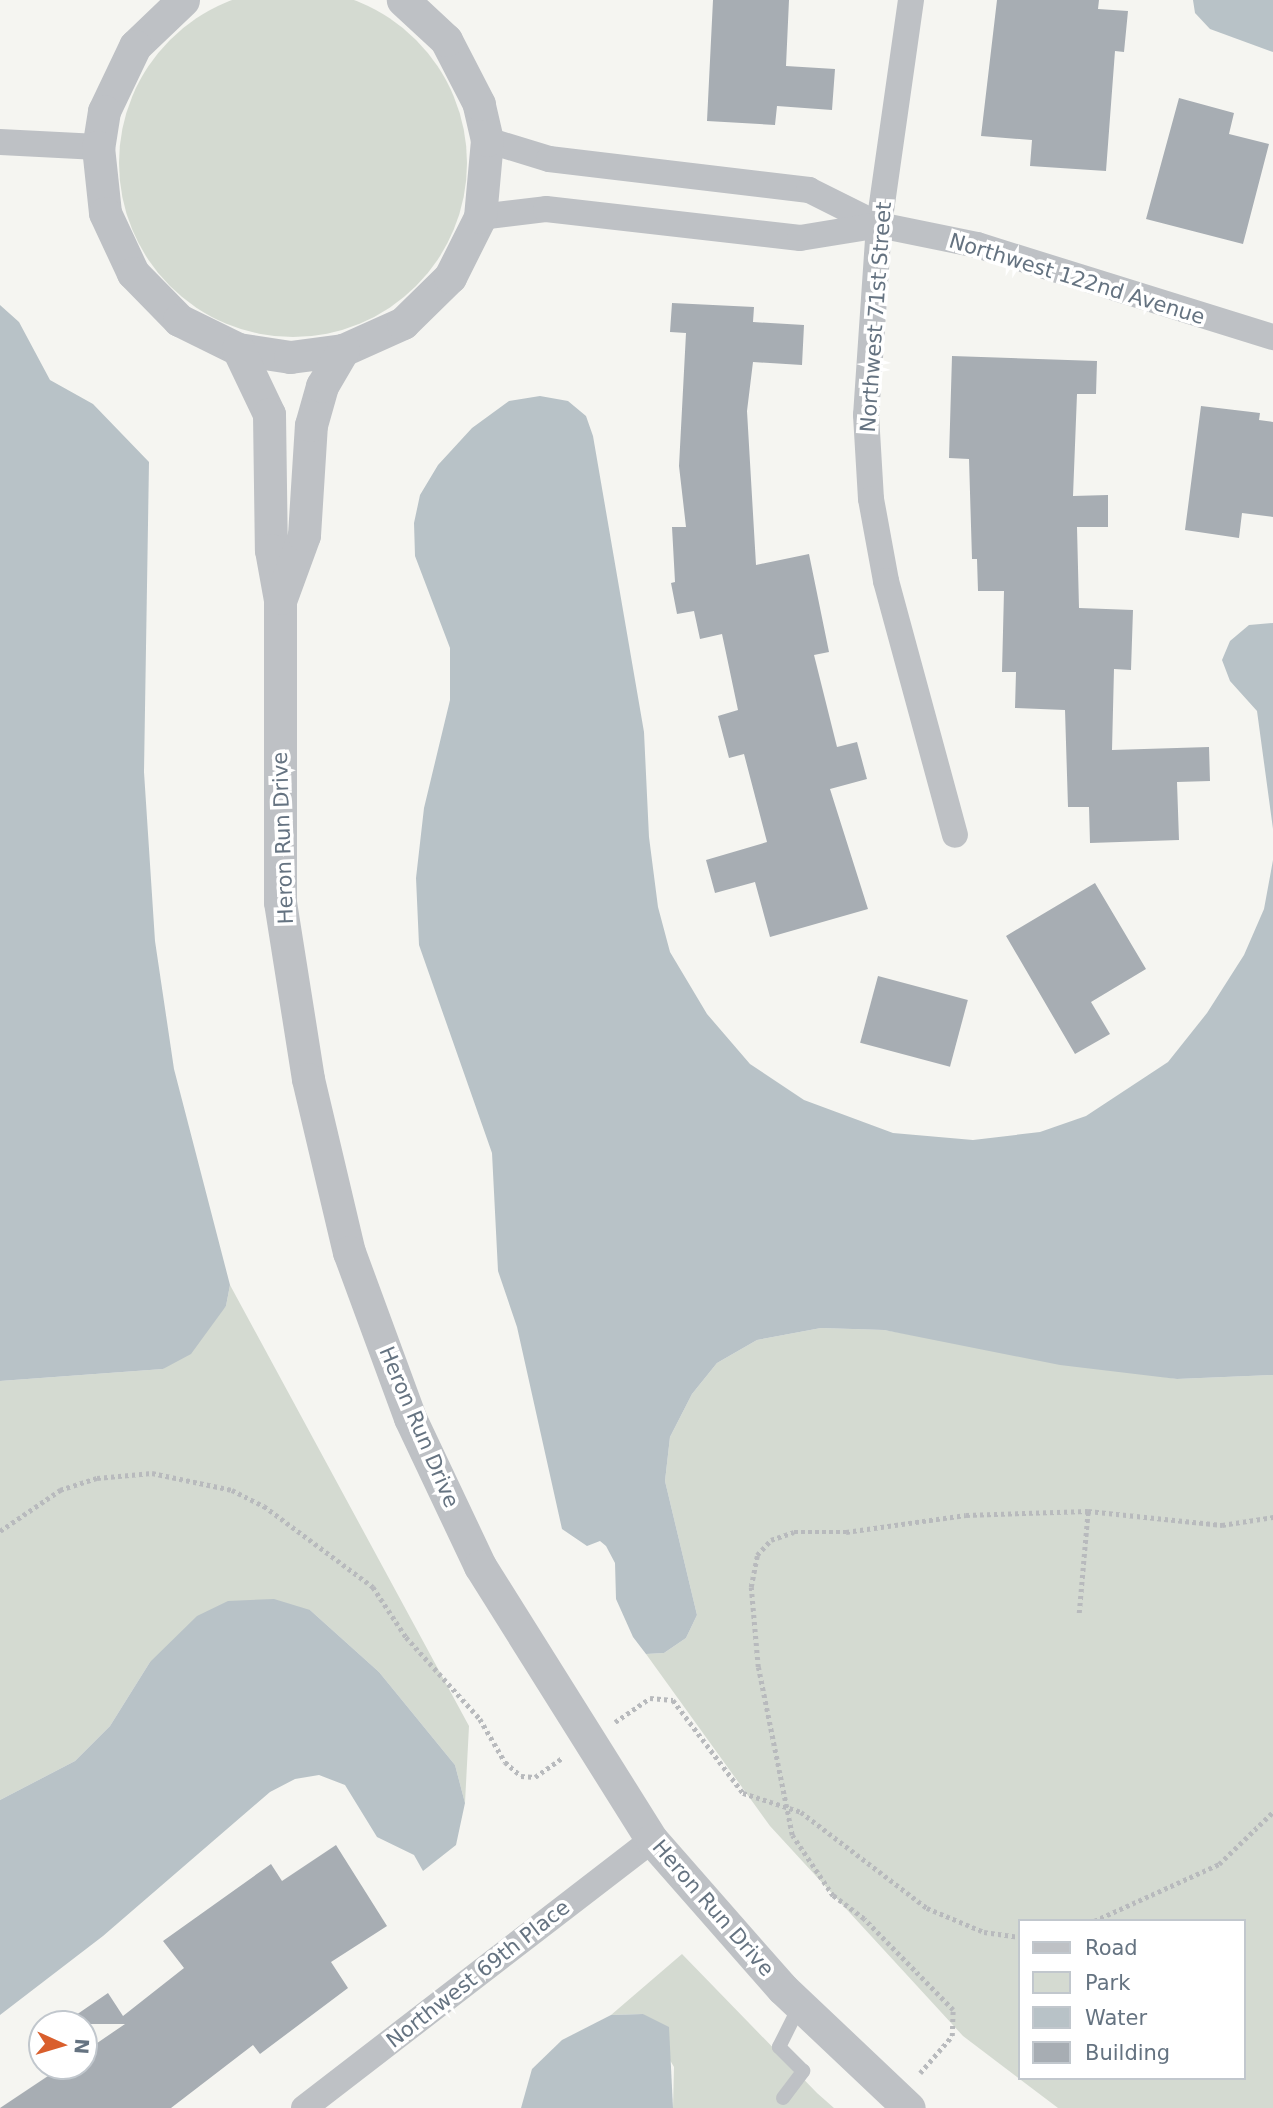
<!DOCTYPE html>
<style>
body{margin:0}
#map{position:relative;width:1273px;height:2108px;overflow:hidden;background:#f5f5f1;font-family:"DejaVu Sans",sans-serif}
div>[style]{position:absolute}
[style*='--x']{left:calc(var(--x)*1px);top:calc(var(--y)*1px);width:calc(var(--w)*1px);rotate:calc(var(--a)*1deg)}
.green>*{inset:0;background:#d4dad1}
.round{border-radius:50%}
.water>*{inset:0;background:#b8c2c7}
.building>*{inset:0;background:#a7adb3;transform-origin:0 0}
.path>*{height:4.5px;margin-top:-2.25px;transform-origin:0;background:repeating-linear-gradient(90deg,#b8babd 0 3.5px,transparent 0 7px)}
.service>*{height:14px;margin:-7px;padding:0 7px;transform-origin:7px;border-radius:7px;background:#bec1c5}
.minor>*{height:26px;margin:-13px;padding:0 13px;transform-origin:13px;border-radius:13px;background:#bec1c5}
.tertiary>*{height:33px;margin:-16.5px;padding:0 16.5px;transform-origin:16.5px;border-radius:16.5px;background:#bec1c5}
span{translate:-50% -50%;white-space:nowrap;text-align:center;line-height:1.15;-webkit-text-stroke:7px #fff;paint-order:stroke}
.street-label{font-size:21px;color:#657381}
.legend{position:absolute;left:1018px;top:1919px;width:228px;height:161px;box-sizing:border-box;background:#fff;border:2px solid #c1c7cd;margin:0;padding:9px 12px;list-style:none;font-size:21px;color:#657381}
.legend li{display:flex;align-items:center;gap:14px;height:35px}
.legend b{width:35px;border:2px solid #c1c7cd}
.north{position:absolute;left:28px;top:2010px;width:70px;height:70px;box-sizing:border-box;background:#fff;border:2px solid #c1c7cd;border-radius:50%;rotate:94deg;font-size:19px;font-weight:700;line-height:28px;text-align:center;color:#657381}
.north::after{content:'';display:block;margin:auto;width:24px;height:32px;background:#d95f2d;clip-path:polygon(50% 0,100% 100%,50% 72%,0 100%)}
</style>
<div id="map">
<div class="green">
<div class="round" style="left:119px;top:-11px;width:348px;height:348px"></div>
<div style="clip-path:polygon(230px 1285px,469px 1726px,465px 1803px,455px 1765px,379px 1672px,310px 1610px,150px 1662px,110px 1726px,75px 1761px,0 1800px,0 1381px,163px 1369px,226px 1306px)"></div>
<div style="clip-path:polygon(evenodd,821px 1328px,884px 1330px,1177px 1379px,1273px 1375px,1273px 2108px,1058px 2108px,963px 2036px,770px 1826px,646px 1654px,664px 1653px,686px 1638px,697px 1615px,665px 1481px,670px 1437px,692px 1394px,717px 1363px,757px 1340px,821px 1328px,1019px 1921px,1243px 1921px,1243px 2078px,1019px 2078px,1019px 1921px)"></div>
<div style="clip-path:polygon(682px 1954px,817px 2093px,834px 2108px,673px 2108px,674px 2067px,643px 2014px,611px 2015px)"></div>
</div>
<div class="water">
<div style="clip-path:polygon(1193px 0,1273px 0,1273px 52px,1210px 29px,1195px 13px)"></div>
<div style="clip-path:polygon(0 305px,19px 322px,50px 380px,93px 404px,149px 462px,144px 772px,155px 941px,174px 1069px,230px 1285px,226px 1306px,191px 1354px,163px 1369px,0 1381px)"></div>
<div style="clip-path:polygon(540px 396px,568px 401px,586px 416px,593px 436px,644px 732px,649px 837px,658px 907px,670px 952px,707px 1014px,750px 1064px,804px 1100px,893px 1133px,973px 1140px,1040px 1132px,1086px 1116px,1168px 1062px,1207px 1013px,1244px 955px,1264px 909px,1273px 860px,1273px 1375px,1177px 1379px,1060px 1365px,884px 1330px,821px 1328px,757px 1340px,717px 1363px,692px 1394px,670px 1437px,665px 1481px,697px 1615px,686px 1638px,664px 1653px,646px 1654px,633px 1637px,616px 1599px,615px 1563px,606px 1546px,600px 1541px,587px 1546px,562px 1529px,517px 1327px,498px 1271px,492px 1153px,419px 945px,416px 878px,424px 808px,450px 700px,450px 648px,415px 556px,414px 523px,420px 495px,438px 465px,472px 428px,509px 401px)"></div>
<div style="clip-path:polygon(1273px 623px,1273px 829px,1257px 711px,1230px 681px,1222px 660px,1230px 641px,1249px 625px)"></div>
<div style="clip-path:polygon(274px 1599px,310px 1610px,379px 1672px,455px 1765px,465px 1803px,456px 1845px,423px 1871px,414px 1855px,377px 1837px,345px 1785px,319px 1775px,295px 1779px,270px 1792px,103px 1936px,0 2015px,0 1800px,75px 1761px,110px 1726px,150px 1662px,197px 1616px,228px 1601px)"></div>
<div style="clip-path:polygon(643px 2014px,669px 2027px,673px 2108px,521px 2108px,532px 2069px,562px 2040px,611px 2015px)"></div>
</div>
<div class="building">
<div style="clip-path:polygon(713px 0,789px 0,786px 66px,835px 69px,832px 110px,777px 106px,775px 125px,707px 121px)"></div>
<div style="clip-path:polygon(997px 0,1099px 0,1098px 9px,1128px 11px,1124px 52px,1115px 51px,1106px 171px,1030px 166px,1032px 140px,981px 136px)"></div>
<div style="clip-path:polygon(1179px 98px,1234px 113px,1229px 134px,1269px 144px,1243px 244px,1146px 219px)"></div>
<div style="clip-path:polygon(672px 303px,754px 307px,753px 322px,804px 325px,802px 365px,753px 362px,747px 411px,756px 565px,809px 554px,829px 652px,814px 655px,837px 747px,857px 742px,867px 779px,830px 789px,868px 909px,770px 937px,755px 882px,715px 893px,706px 860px,767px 842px,744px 754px,729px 758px,718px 716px,738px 710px,722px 634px,700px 639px,694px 611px,677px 614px,671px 583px,675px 582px,672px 527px,686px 527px,679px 466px,686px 333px,670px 332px)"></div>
<div style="clip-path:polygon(952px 356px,1097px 361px,1096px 394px,1077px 394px,1073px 496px,1108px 495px,1108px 527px,1077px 527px,1079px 608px,1133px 610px,1131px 670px,1114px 669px,1112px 750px,1209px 747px,1210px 781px,1177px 782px,1179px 840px,1090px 843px,1089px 807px,1068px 807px,1065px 710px,1015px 708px,1016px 672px,1002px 672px,1004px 591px,978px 591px,977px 559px,972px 559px,969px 459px,949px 458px)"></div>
<div style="clip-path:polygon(1201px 406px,1260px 413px,1259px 420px,1273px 422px,1273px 517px,1242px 513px,1239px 538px,1185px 530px)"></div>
<div style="clip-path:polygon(1095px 883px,1146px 969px,1091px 1002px,1110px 1034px,1075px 1054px,1006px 936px)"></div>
<div style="left:878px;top:976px;width:93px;height:69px;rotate:15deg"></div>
<div style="clip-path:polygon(336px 1845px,387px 1926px,331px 1962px,348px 1988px,260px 2054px,253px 2045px,171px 2108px,0 2108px,63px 2066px,84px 2066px,84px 2052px,125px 2024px,63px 2024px,108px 1993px,123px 2016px,184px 1968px,163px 1941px,271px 1864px,282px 1881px)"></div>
</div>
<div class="path">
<div style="--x:0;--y:1531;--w:73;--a:-34.3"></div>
<div style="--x:60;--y:1490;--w:39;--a:-18"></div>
<div style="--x:97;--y:1478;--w:55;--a:-5.2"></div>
<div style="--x:152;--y:1473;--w:82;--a:12"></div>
<div style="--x:232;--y:1490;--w:36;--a:27"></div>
<div style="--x:264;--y:1506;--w:136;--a:36.6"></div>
<div style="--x:373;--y:1587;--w:60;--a:56.6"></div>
<div style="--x:406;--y:1637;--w:110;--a:47.9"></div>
<div style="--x:480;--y:1719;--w:50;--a:59.8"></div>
<div style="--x:505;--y:1762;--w:21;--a:41"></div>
<div style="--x:521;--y:1776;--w:14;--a:4"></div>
<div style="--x:535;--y:1777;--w:33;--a:-35"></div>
<div style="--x:1079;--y:1613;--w:102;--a:-85"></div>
<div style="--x:615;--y:1722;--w:42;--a:-34.4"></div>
<div style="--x:650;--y:1698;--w:23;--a:5"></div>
<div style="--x:673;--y:1700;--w:116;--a:53"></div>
<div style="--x:743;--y:1793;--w:61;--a:18.1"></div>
<div style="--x:801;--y:1812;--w:158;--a:37.3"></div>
<div style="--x:927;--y:1908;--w:62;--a:22.8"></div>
<div style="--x:984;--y:1932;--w:35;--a:8"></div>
<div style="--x:1094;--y:1921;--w:137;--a:-24.5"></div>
<div style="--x:1219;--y:1864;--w:75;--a:-43.9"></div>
<div style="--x:920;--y:2073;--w:49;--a:-49.1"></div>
<div style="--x:952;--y:2036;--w:26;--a:-88"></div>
<div style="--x:953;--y:2010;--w:127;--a:-134.4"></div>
<div style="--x:864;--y:1919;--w:39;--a:-143"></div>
<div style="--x:833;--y:1896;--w:73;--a:-123.9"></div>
<div style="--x:792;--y:1835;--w:171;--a:-101.4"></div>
<div style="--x:758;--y:1667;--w:80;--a:-95"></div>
<div style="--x:751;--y:1587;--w:33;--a:-79"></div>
<div style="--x:757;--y:1555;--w:21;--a:-47"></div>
<div style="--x:771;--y:1540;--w:24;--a:-19"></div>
<div style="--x:794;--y:1532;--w:52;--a:0"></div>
<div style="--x:846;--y:1532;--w:121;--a:-8.1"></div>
<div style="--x:966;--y:1515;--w:122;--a:-1.9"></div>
<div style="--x:1088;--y:1511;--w:135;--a:6"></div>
<div style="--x:1222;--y:1525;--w:52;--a:-8.9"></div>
</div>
<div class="service">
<div style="--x:783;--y:2098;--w:34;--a:-53"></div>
<div style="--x:803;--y:2071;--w:34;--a:-135"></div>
<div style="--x:779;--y:2047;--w:47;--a:-63.4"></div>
</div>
<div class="minor">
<div style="--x:911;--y:0;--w:227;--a:98.1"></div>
<div style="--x:879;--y:225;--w:190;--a:93.9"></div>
<div style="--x:866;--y:415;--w:84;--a:86.6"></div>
<div style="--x:871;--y:499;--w:83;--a:79.6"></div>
<div style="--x:886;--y:581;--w:263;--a:74.8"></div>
<div style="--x:487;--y:140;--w:65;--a:17"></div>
<div style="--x:549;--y:159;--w:262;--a:6.8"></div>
<div style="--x:809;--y:190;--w:78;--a:26.6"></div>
<div style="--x:879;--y:225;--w:100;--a:11.5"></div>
<div style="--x:977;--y:245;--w:310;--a:17.3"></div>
<div style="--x:0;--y:142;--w:98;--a:2.9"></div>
<div style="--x:480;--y:217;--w:66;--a:-6.9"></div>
<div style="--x:546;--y:209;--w:256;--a:6.5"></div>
<div style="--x:800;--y:238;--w:80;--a:-9.3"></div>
<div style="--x:304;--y:2108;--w:439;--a:-37.6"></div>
</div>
<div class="tertiary">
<div style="--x:183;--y:0;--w:66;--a:136.2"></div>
<div style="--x:135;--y:46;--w:72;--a:115.5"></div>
<div style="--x:104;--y:111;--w:36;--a:99"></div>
<div style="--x:98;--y:147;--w:66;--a:83.9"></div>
<div style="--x:105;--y:213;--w:66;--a:65"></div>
<div style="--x:133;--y:273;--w:66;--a:45.6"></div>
<div style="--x:179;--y:320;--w:66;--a:26.2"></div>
<div style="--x:238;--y:349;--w:53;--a:8.7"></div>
<div style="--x:290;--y:357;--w:53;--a:-7.5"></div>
<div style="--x:343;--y:350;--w:66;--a:-24.2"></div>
<div style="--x:403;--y:323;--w:66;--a:-44.4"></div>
<div style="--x:450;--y:277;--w:67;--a:-63.4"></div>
<div style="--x:480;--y:217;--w:77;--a:-84.8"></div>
<div style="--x:487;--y:140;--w:37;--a:-103"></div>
<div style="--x:479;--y:104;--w:72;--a:-117.3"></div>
<div style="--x:446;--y:40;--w:59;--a:-137.1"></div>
<div style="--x:238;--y:349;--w:72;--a:64.5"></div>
<div style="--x:269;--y:414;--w:136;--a:89.2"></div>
<div style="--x:271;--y:550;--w:51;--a:79.8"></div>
<div style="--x:280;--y:600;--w:302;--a:90"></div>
<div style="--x:280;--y:902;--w:179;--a:81"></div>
<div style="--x:308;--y:1079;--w:178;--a:76.7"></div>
<div style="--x:349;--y:1252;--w:177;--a:69.8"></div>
<div style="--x:410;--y:1418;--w:164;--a:64.7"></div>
<div style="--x:480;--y:1566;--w:324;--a:57.9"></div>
<div style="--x:652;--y:1840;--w:198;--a:48.7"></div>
<div style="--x:783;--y:1989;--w:173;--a:43.4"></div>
<div style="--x:281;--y:598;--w:67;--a:-69.9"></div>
<div style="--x:304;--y:535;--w:110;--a:-86.4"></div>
<div style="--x:311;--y:425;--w:41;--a:-74.2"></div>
<div style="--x:322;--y:386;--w:42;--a:-59.7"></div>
</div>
<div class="street-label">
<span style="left:1077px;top:279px;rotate:17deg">Northwest 122nd Avenue</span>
<span style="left:876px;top:317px;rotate:-86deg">Northwest 71st Street</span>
<span style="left:283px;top:838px;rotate:-92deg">Heron Run Drive</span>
<span style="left:419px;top:1427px;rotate:67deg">Heron Run Drive</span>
<span style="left:713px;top:1908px;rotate:49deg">Heron Run Drive</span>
<span style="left:478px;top:1974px;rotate:-38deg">Northwest 69th Place</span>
</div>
<ul class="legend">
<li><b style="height:9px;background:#bec1c5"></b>Road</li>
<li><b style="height:19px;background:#d4dad1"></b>Park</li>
<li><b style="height:19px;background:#b8c2c7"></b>Water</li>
<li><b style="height:19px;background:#a7adb3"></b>Building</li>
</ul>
<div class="north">N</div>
</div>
